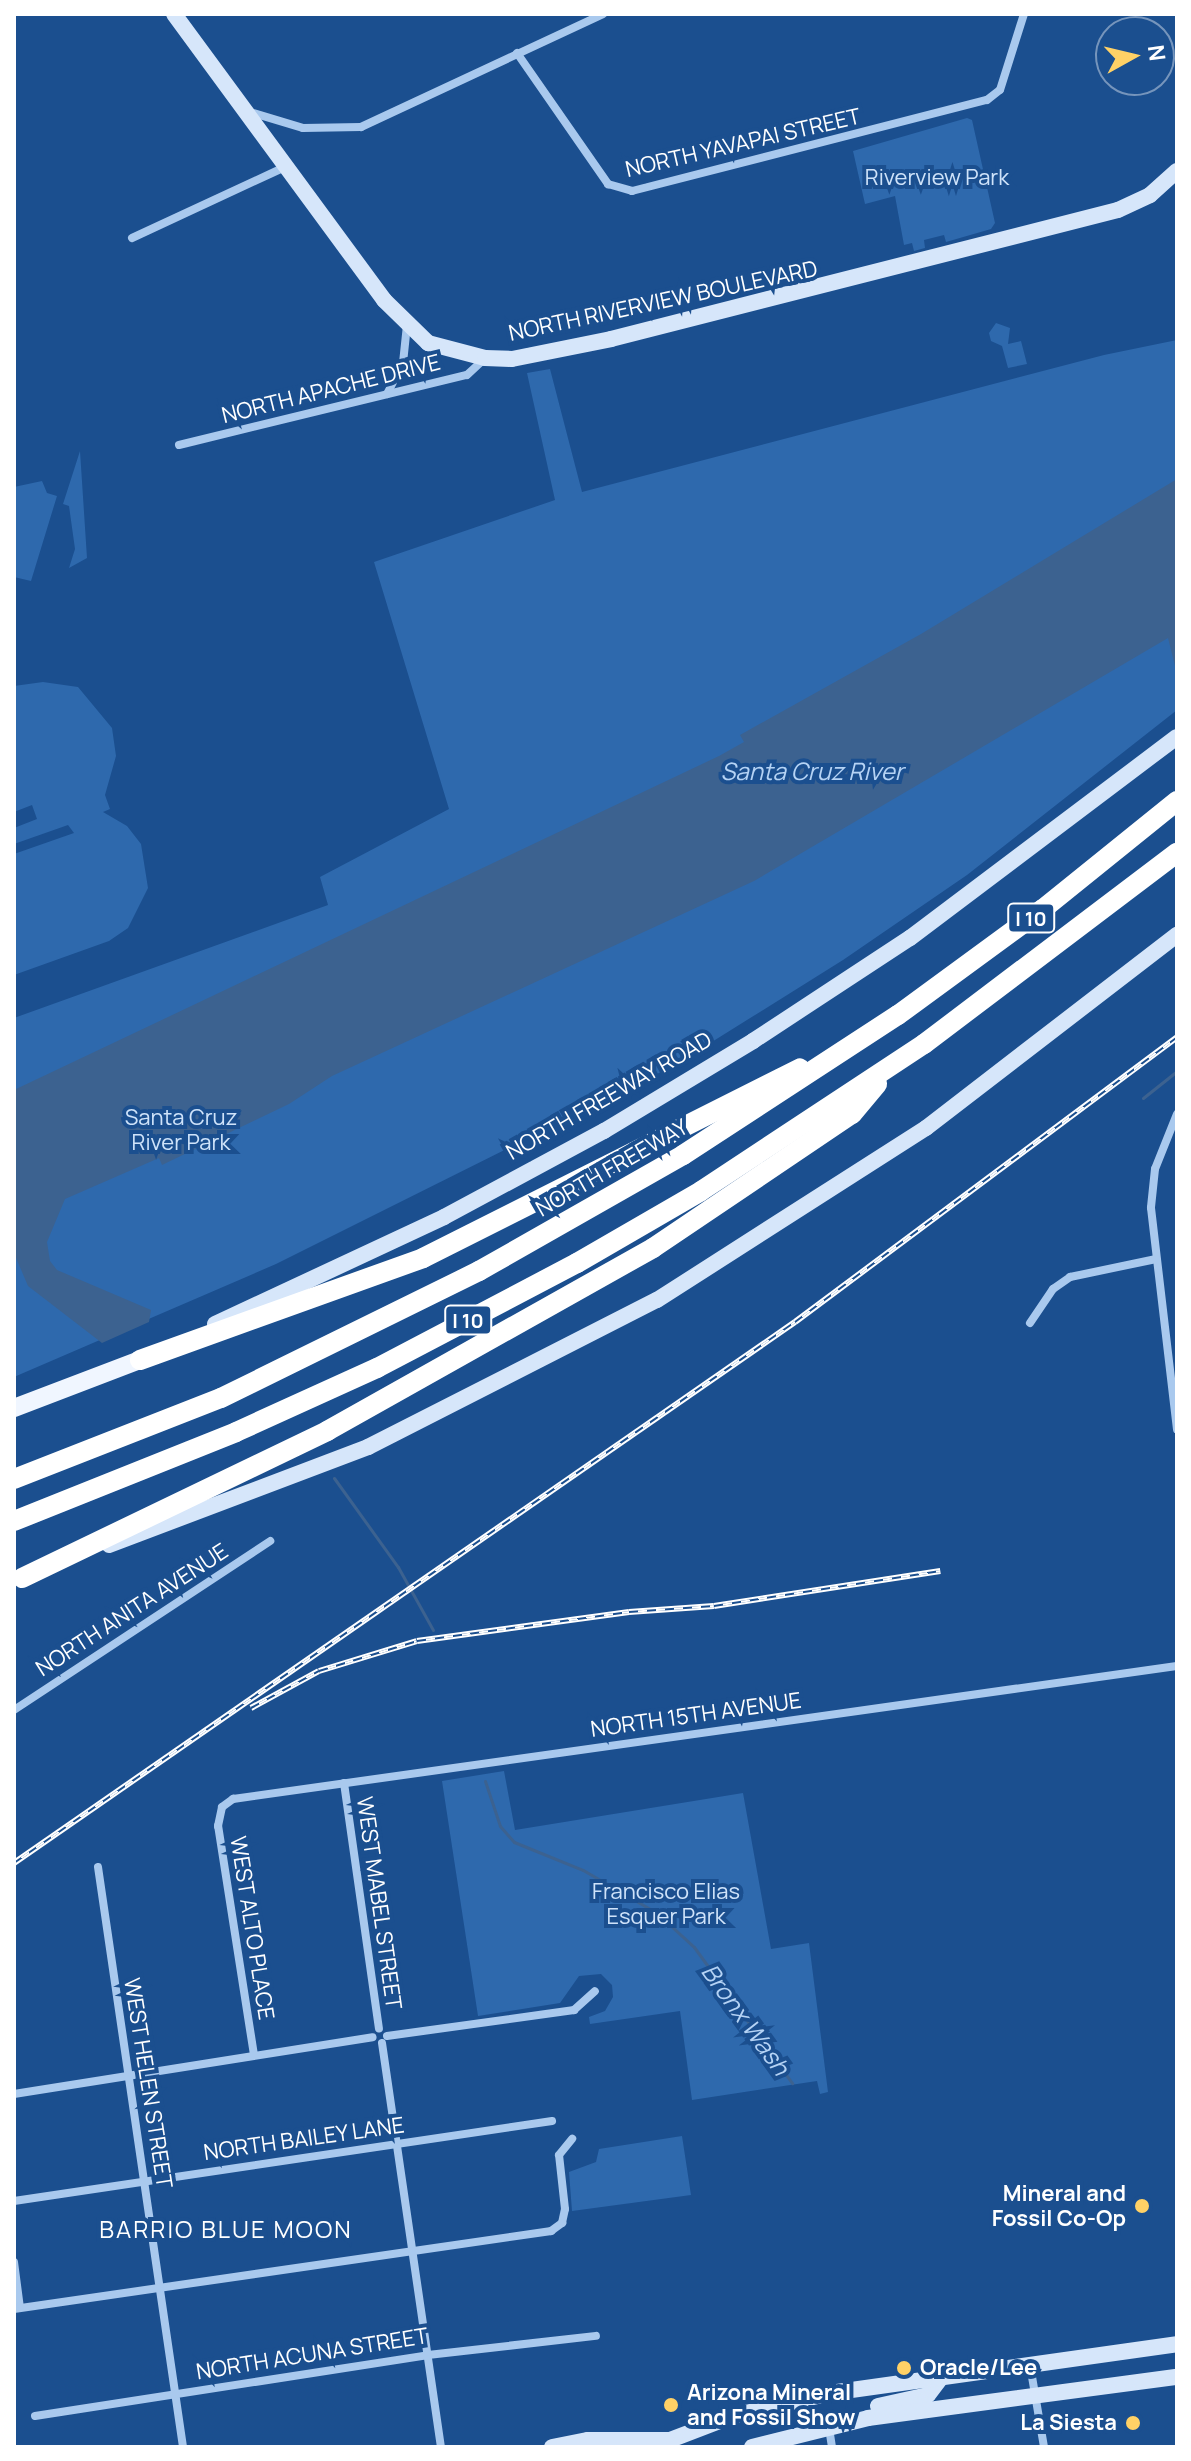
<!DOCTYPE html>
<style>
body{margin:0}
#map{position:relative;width:1191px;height:2461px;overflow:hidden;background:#1b4f8f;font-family:Manrope,sans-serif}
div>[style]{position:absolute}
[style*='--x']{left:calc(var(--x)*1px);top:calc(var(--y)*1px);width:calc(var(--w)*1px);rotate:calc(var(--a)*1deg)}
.green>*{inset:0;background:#2e69ad}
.water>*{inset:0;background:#3c6290}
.stream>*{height:3px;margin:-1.5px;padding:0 1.5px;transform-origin:1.5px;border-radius:1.5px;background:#3c6290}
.street>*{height:8px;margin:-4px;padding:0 4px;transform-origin:4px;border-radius:4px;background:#a9c9ee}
.secondary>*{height:16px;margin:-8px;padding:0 8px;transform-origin:8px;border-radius:8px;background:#d6e6fa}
.primary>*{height:18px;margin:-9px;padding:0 9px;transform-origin:9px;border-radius:9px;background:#f0f6ff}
.highway>*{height:20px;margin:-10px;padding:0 10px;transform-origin:10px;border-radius:10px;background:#fff}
.rail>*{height:6px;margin-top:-3px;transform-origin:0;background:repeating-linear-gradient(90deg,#1b4f8f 0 9px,#fff 0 18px);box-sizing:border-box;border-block:2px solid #fff}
.dots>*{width:22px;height:22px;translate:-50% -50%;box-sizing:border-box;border:4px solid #1b4f8f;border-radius:50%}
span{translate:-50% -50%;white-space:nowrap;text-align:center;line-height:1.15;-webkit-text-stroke:8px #1b4f8f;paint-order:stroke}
.shield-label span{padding:2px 6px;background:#1b4f8f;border:2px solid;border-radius:6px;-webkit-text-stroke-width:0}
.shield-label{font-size:20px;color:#fff;font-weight:700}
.street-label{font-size:22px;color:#fff}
.park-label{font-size:22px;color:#cfe3fa}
.poi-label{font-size:22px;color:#fff;font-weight:700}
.right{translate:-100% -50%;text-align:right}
.left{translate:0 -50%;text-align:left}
.water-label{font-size:24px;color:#b5d3f5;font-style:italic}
.neighbourhood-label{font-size:24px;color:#fff;letter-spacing:2px}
.frame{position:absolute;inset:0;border:16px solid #fff;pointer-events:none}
.north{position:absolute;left:1095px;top:16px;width:80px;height:80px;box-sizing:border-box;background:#1b4f8f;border:2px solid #7695bc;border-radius:50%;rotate:82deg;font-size:22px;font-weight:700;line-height:32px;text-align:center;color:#fff}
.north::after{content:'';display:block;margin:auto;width:28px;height:36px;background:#ffd166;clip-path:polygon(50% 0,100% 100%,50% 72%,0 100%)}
</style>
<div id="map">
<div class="green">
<div style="clip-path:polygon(967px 118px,972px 120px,995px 223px,991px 229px,946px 242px,944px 235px,924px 240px,925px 248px,914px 251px,912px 243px,904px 245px,895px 196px,865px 204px,853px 151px)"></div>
<div style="clip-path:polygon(996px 323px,1010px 328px,1008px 344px,1021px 341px,1027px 364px,1008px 368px,1002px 346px,991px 341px,989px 333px)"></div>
<div style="clip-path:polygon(1177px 340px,1177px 710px,967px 875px,843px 960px,675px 1065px,276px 1264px,14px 1377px,14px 1018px,328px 905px,320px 877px,449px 809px,374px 562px,555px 500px,527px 373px,550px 369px,582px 492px,1104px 355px)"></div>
<div style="clip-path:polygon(80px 451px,87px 558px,69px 568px,75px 549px,69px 506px,63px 504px)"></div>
<div style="clip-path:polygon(42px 481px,47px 493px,57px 496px,31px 581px,14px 577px,14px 487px)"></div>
<div style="clip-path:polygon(43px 682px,78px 687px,112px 728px,116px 756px,105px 795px,110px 809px,103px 812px,127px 826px,141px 844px,148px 888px,128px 928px,109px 941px,14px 975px,14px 854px,74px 833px,68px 825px,14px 844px,14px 828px,37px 819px,32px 805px,14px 812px,14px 686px)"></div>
<div style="clip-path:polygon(504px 1771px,515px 1830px,743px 1793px,771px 1949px,809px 1943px,828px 2092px,820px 2094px,817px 2081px,692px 2100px,680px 2011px,590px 2024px,589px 2017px,605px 2011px,613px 1997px,612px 1985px,601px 1974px,579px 1976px,560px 2003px,478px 2016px,442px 1781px)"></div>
<div style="clip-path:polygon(682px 2136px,691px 2195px,572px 2211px,569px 2172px,596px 2162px,599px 2149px)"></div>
</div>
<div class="water">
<div style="clip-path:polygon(1177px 479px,1177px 674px,1168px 638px,754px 881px,332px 1076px,289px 1104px,162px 1165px,159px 1158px,65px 1199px,47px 1242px,50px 1261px,57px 1270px,151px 1310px,149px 1322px,102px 1343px,28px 1286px,14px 1253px,14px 1090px,719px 756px,744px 742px,740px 735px,921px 634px)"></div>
</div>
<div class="stream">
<div style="--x:1143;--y:1098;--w:43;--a:-38.5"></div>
<div style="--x:334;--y:1478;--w:110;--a:54.3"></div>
<div style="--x:398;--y:1567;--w:72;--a:60.9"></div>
<div style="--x:485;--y:1781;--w:47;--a:71.6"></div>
<div style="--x:500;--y:1826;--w:21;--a:49"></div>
<div style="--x:514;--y:1842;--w:74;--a:22.1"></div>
<div style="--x:583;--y:1870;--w:86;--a:30.2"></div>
<div style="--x:657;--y:1913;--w:50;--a:42.6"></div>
<div style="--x:694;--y:1947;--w:168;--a:54.2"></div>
</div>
<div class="street">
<div style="--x:517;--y:53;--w:160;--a:55.2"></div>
<div style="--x:608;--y:184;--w:25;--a:16"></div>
<div style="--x:632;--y:191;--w:366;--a:-14.4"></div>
<div style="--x:987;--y:100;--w:16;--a:-38"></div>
<div style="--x:1000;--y:90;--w:80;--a:-72.5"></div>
<div style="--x:250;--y:112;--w:55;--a:16.8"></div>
<div style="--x:303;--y:128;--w:58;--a:-1"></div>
<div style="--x:361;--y:127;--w:267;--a:-25"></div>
<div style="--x:132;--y:238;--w:171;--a:-24.9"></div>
<div style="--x:387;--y:394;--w:35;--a:-63"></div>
<div style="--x:403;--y:363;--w:37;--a:-84"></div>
<div style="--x:179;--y:445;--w:296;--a:-13.7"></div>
<div style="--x:467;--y:375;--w:23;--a:-43"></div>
<div style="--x:1177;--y:1114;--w:59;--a:111.8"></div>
<div style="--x:1155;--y:1169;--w:39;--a:96"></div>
<div style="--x:1151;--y:1208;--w:223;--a:83.3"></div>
<div style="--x:1030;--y:1323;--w:41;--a:-55.9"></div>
<div style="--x:1053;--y:1289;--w:21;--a:-35"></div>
<div style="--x:1070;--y:1277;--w:88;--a:-11.8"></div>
<div style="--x:14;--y:1710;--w:307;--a:-33.4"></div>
<div style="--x:344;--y:1783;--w:248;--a:81.9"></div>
<div style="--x:98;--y:1867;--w:586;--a:81.66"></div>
<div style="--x:387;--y:2036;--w:189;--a:-7.9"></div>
<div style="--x:574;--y:2010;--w:28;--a:-42"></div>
<div style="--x:382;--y:2043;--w:408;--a:81.7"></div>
<div style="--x:254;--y:2055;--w:232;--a:-98.9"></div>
<div style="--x:218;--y:1826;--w:19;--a:-78"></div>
<div style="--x:222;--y:1807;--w:14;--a:-36"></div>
<div style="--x:233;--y:1799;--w:953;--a:-8.02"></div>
<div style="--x:14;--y:2094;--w:363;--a:-9"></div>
<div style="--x:14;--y:2201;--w:544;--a:-8.46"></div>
<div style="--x:14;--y:2262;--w:46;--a:82.6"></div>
<div style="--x:14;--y:2309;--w:543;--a:-8.26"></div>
<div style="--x:551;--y:2231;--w:14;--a:-36"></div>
<div style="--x:562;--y:2223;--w:14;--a:-78"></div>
<div style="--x:565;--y:2209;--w:54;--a:-96.3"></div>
<div style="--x:559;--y:2155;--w:21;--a:-51"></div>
<div style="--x:1030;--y:2365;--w:83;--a:80.3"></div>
<div style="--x:35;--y:2416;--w:398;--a:-8.8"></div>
<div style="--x:428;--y:2355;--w:169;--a:-6.5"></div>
<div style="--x:829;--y:2428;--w:19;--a:81"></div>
</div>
<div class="secondary">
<div style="--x:174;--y:14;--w:355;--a:53.7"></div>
<div style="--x:384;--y:300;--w:62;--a:44.3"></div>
<div style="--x:428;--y:343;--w:59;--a:14.7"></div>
<div style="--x:485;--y:358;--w:27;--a:2"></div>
<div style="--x:512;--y:359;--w:101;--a:-11.4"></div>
<div style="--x:611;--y:339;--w:523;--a:-14.28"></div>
<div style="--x:1118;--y:210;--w:35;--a:-25"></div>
<div style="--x:1150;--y:195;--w:36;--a:-42"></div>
<div style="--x:215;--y:1324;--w:253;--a:-25"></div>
<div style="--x:444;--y:1217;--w:182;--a:-28.3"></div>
<div style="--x:604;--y:1131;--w:174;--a:-31.1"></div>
<div style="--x:753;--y:1041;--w:188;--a:-33.3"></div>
<div style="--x:910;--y:938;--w:334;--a:-37"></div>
<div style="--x:109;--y:1545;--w:277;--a:-20.7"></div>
<div style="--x:368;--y:1447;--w:324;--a:-27"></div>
<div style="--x:657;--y:1300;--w:319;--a:-32.6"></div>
<div style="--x:926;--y:1128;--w:317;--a:-37.6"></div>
<div style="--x:878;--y:2406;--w:51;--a:-12.4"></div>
<div style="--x:928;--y:2395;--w:21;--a:-53"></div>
<div style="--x:552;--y:2447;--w:37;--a:-11"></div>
<div style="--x:588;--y:2440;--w:82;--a:0"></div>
<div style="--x:670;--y:2440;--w:67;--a:-20.9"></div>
<div style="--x:733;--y:2416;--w:100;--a:-13.3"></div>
<div style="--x:830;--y:2393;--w:350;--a:-8"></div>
<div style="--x:752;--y:2447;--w:120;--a:-14"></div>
<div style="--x:868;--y:2418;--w:312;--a:-7.6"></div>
</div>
<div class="primary">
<div style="--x:14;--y:1408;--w:135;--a:-20.9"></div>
</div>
<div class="highway">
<div style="--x:140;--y:1360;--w:301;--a:-19.8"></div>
<div style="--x:423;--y:1258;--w:422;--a:-26.7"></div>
<div style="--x:14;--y:1479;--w:222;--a:-21.4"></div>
<div style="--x:221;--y:1398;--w:288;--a:-26.2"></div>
<div style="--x:479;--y:1271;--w:235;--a:-29.6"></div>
<div style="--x:683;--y:1155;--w:257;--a:-33.1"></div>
<div style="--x:898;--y:1015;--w:180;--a:-36.2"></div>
<div style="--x:1043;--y:909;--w:172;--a:-38.9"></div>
<div style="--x:14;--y:1521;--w:239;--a:-21.8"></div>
<div style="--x:236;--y:1432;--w:155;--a:-24.4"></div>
<div style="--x:377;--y:1368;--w:226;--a:-27.7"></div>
<div style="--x:577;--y:1263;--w:143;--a:-30.1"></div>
<div style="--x:701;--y:1191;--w:267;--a:-33.4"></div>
<div style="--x:924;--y:1044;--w:317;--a:-37.1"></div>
<div style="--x:22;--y:1578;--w:339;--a:-25.7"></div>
<div style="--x:327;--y:1431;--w:374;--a:-29.3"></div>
<div style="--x:653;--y:1248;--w:240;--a:-34"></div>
<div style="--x:852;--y:1114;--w:39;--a:-50"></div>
</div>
<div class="rail">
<div style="--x:251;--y:1708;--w:77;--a:-28.6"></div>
<div style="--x:319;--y:1671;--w:102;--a:-17"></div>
<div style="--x:417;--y:1641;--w:214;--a:-7.8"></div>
<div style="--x:629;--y:1612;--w:85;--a:-4"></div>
<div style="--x:714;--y:1606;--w:229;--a:-8.8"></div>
<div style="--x:14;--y:1863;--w:950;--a:-34.71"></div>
<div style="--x:795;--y:1322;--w:477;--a:-36.7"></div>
</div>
<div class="dots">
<div style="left:1142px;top:2206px;background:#ffd166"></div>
<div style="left:904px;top:2368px;background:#ffd166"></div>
<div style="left:671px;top:2405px;background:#ffd166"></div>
<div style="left:1133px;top:2423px;background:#ffd166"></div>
</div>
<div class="shield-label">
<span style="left:1031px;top:918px">I 10</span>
<span style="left:468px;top:1320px">I 10</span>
</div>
<div class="street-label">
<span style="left:743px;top:143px;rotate:-13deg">NORTH YAVAPAI STREET</span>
<span style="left:663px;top:301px;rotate:-12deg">NORTH RIVERVIEW BOULEVARD</span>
<span style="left:331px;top:389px;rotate:-14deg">NORTH APACHE DRIVE</span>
<span style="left:609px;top:1096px;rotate:-30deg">NORTH FREEWAY ROAD</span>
<span style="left:612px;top:1168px;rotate:-30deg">NORTH FREEWAY</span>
<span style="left:132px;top:1610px;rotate:-33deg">NORTH ANITA AVENUE</span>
<span style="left:696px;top:1715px;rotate:-8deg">NORTH 15TH AVENUE</span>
<span style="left:379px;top:1903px;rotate:82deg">WEST MABEL STREET</span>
<span style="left:252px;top:1928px;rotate:81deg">WEST ALTO PLACE</span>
<span style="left:148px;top:2083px;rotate:81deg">WEST HELEN STREET</span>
<span style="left:304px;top:2139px;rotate:-8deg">NORTH BAILEY LANE</span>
<span style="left:312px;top:2354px;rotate:-9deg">NORTH ACUNA STREET</span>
</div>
<div class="park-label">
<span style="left:937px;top:178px">Riverview Park</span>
<span style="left:181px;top:1130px">Santa Cruz<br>River Park</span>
<span style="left:666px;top:1904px">Francisco Elias<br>Esquer Park</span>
</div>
<div class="poi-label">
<span class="right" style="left:1126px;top:2206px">Mineral and<br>Fossil Co-Op</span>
<span class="left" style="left:920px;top:2368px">Oracle/Lee</span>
<span class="left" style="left:687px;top:2405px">Arizona Mineral<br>and Fossil Show</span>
<span class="right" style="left:1117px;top:2423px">La Siesta</span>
</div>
<div class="water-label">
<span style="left:812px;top:771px">Santa Cruz River</span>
<span style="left:746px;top:2019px;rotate:54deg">Bronx Wash</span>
</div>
<div class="neighbourhood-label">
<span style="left:226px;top:2229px">BARRIO BLUE MOON</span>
</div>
<div class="frame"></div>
<div class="north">N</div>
</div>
